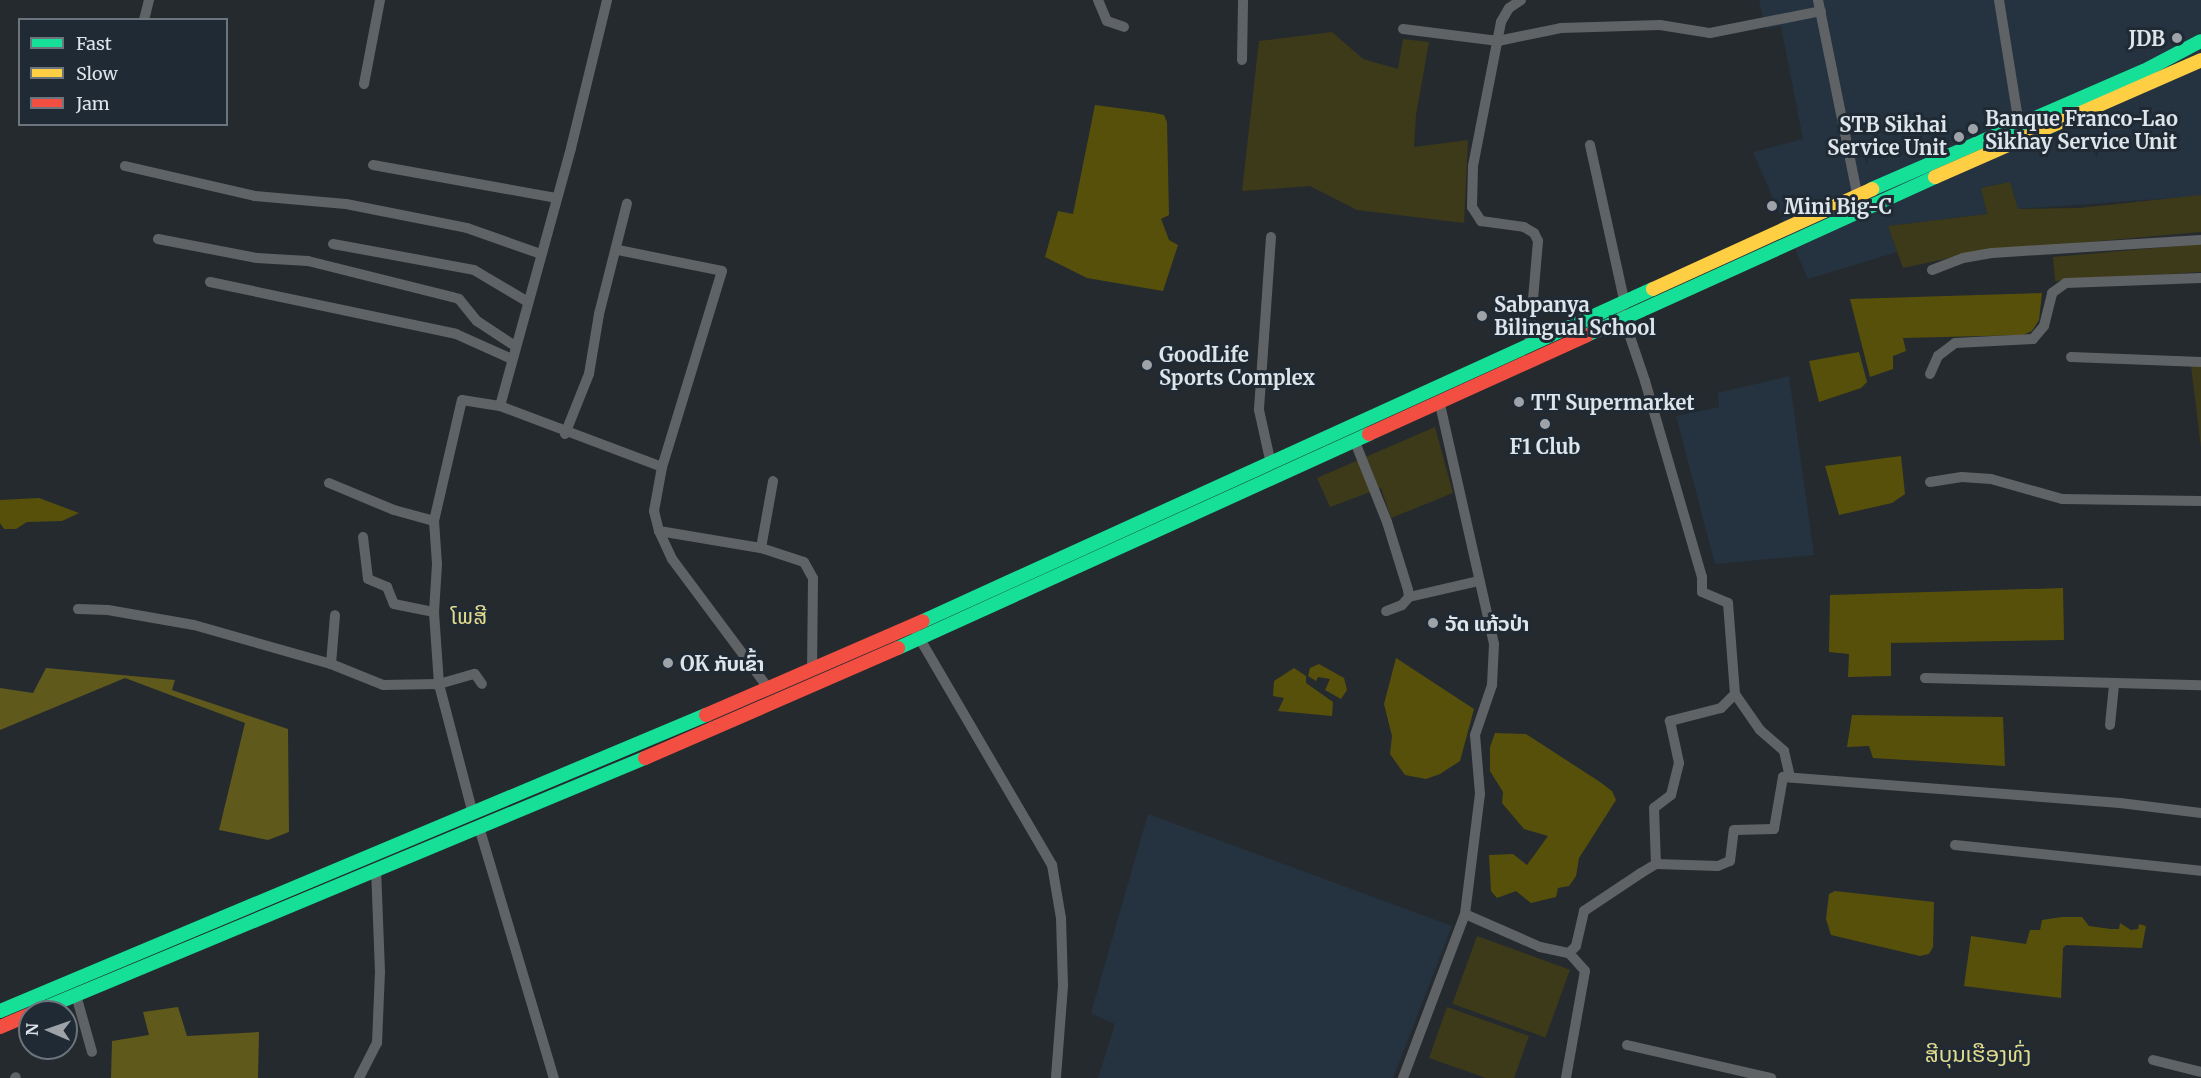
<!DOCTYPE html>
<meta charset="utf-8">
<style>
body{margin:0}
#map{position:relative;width:2201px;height:1078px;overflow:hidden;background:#252a2f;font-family:Merriweather,"Noto Sans Lao",serif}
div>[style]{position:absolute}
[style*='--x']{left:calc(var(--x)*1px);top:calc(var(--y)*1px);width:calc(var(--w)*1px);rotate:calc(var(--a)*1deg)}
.built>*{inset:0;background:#24333f}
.green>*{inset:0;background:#3d3a19;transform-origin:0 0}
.forest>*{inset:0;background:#5f591c}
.water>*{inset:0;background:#57500b}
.street>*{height:10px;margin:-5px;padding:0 5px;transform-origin:5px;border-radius:5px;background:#606365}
.fast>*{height:14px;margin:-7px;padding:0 7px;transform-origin:7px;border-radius:7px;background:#16e098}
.slow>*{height:14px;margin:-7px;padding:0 7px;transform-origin:7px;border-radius:7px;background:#ffcf43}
.jam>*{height:14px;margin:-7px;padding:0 7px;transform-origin:7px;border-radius:7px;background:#f24e42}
.dots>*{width:16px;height:16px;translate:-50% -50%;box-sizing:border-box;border:3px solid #202a34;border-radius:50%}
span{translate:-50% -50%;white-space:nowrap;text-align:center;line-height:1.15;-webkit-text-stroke:6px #202a34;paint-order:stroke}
.poi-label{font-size:20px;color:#dde4ea;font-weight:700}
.right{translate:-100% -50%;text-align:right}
.left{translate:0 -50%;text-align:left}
.quarter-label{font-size:22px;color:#e4dc8d}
.legend{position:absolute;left:18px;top:18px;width:210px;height:108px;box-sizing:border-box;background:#202a34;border:2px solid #6c747d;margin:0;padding:8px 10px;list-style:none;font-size:18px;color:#dde4ea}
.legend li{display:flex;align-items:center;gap:12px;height:30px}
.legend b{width:30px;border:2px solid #6c747d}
.north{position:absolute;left:18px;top:1000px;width:60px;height:60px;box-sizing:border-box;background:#202a34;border:2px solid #6c747d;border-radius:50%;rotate:272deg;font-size:16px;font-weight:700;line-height:24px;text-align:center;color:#dde4ea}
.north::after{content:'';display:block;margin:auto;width:21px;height:27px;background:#9da3a9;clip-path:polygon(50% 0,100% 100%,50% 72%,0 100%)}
</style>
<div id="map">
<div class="built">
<div style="clip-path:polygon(1759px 0,2201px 0,2201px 196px,2018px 209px,2010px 182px,1981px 188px,1987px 214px,1889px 226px,1897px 252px,1808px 279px,1753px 152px,1803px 139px,1781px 26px,1765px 29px)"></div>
<div style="clip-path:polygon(1789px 376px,1814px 555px,1715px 564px,1676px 416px,1719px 407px,1718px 393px)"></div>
<div style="clip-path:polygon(1148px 814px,1452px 926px,1393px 1078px,1098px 1078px,1115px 1024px,1091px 1013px)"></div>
</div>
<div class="green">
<div style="clip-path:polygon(1332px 32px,1363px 59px,1398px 69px,1403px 39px,1429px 42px,1416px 115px,1414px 147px,1468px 140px,1464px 223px,1357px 210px,1310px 186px,1242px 191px,1259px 41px)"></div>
<div style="clip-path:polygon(2010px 182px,2018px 209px,2080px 208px,2201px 195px,2201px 232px,1977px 252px,1903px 268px,1888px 226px,1987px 214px,1981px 188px)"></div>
<div style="clip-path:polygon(2201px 244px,2201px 272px,2055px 281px,2053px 257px)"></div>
<div style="clip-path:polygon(2191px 366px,2201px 366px,2201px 448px)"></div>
<div style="clip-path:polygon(1435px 427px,1453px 493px,1391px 518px,1381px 488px,1330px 507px,1317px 478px)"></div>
<div style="left:1477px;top:936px;width:99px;height:72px;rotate:20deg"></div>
<div style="clip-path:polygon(1447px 1007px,1529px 1036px,1514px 1078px,1486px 1078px,1429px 1058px)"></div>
</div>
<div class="forest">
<div style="clip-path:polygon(46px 668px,175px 680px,172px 690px,288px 729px,289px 832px,268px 840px,219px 830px,245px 723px,125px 678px,0 730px,0 688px,33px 693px)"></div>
<div style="clip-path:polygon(178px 1007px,187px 1036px,259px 1032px,258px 1078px,111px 1078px,112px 1041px,149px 1035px,143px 1012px)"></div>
</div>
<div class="water">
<div style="clip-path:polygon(1095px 105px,1155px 113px,1164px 115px,1167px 122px,1169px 215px,1161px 219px,1169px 240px,1178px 245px,1163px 291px,1087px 278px,1045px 257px,1058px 211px,1073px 214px)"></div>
<div style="clip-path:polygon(2042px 293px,2039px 320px,2032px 331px,2023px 335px,1903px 338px,1906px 351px,1893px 356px,1893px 369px,1870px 377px,1850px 299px)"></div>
<div style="clip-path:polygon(1859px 352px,1867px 382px,1861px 388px,1819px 402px,1809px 361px)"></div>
<div style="clip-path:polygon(1901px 456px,1905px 494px,1892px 503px,1839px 515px,1825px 466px)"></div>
<div style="clip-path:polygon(39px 498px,79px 513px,62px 521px,27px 522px,16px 529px,4px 529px,0 523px,0 500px)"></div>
<div style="clip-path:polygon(2063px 588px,2064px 640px,1891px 643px,1891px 676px,1848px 677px,1849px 654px,1829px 652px,1830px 595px)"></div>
<div style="clip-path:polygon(1396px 658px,1474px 709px,1460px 761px,1440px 774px,1426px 779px,1405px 775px,1390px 754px,1392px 736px,1384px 704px)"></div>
<div style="clip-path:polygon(1319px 664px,1344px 678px,1347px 690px,1341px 699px,1325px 690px,1330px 679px,1318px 677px,1316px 681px,1308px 676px,1310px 668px)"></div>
<div style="clip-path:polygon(1294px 668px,1306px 676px,1306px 683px,1333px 702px,1332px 716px,1278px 711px,1284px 698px,1273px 696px,1274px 681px)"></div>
<div style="clip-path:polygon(1852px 715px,2003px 717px,2005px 766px,1873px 758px,1869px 746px,1847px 747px)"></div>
<div style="clip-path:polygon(1495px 733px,1526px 734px,1600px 782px,1612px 791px,1616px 800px,1579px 858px,1576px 876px,1569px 886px,1558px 888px,1556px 897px,1531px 903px,1516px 891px,1497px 898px,1491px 891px,1489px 855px,1513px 854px,1527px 865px,1548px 836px,1524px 829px,1502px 803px,1503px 792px,1490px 771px,1490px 747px)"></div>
<div style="clip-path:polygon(1835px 891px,1934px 902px,1933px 947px,1929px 954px,1920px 956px,1831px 935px,1826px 919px,1829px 894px)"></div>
<div style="clip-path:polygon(2062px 917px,2082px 917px,2089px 926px,2111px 929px,2119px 929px,2120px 923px,2131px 930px,2138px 929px,2139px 924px,2146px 926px,2142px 948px,2066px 945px,2063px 948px,2061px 998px,1964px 986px,1971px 936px,2026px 944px,2030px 930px,2040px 930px,2042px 920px)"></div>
</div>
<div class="street">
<div style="--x:1098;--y:0;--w:23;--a:67"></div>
<div style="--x:1107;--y:21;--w:18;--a:19"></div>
<div style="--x:1521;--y:0;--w:14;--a:146"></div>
<div style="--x:1509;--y:8;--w:16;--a:120"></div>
<div style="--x:1501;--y:22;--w:147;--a:101"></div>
<div style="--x:1473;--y:166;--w:41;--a:91.4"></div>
<div style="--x:1472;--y:207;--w:17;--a:57"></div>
<div style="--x:1481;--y:221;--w:43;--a:7.9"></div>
<div style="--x:1524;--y:227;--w:12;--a:31"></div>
<div style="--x:1534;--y:233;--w:9;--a:63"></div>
<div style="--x:1538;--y:241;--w:106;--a:94.9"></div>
<div style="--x:1818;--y:0;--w:202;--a:78.6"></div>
<div style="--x:1999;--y:0;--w:127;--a:80.9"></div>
<div style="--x:144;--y:20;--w:21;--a:-76"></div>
<div style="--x:1403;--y:29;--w:96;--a:7.2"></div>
<div style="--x:1498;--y:41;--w:64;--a:-11.7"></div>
<div style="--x:1561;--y:28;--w:99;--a:-1.7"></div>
<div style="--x:1660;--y:25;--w:51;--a:9.1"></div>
<div style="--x:1710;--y:33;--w:113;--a:-11.2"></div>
<div style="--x:1242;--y:60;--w:60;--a:-89"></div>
<div style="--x:364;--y:84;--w:86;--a:-79.2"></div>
<div style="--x:1590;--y:145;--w:163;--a:77.6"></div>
<div style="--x:373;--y:165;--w:187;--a:10.2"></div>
<div style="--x:125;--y:166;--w:133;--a:13"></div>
<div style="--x:255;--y:196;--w:91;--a:5"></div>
<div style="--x:346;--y:204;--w:123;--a:11.2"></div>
<div style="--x:467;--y:228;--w:78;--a:19.4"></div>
<div style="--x:1271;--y:237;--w:173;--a:94"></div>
<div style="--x:1259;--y:410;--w:55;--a:77.5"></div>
<div style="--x:158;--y:239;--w:101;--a:10.9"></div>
<div style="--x:257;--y:258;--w:51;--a:3.4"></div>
<div style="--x:308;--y:261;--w:148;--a:14"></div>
<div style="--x:452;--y:297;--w:7;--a:16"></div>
<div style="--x:459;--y:299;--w:28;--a:51"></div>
<div style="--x:477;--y:321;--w:45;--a:33.3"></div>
<div style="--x:333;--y:244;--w:143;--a:10.4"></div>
<div style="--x:474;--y:270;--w:63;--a:30.7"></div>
<div style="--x:618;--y:250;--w:106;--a:11.4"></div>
<div style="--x:722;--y:271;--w:205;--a:107"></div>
<div style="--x:1932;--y:270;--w:33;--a:-21"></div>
<div style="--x:1963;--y:258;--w:29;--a:-10"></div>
<div style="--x:1992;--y:253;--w:209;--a:-3.6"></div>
<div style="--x:210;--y:282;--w:251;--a:11.9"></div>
<div style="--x:456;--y:334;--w:61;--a:24.1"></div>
<div style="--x:1622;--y:313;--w:72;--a:71.3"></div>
<div style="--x:1645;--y:381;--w:204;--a:73.8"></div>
<div style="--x:1702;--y:577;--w:15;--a:90"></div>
<div style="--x:1702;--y:592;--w:28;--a:23"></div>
<div style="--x:1728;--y:603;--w:91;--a:85.6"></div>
<div style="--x:1735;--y:694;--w:20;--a:135"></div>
<div style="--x:1721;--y:708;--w:53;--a:165.7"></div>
<div style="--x:1670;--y:721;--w:43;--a:77.9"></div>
<div style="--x:1679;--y:763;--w:33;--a:104"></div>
<div style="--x:1671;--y:795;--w:21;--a:143"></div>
<div style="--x:1654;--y:808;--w:56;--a:88"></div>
<div style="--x:2071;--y:357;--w:130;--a:2.2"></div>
<div style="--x:1930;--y:374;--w:20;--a:-66"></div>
<div style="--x:1938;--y:356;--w:21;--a:-37"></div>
<div style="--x:1955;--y:343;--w:78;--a:-2.9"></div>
<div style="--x:2033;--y:339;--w:17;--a:-50"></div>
<div style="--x:2044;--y:326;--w:34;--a:-76"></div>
<div style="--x:2052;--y:293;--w:17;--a:-36"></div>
<div style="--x:2066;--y:283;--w:135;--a:-2.1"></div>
<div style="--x:500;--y:406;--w:268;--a:-74.6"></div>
<div style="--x:571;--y:148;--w:152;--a:-76.3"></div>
<div style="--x:565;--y:434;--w:65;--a:-68.2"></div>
<div style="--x:589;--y:374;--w:61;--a:-80.5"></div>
<div style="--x:599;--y:314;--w:114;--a:-75.8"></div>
<div style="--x:1355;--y:442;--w:86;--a:68.2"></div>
<div style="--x:1387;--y:522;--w:71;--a:72.8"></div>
<div style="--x:1408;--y:590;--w:7;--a:82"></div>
<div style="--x:1409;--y:597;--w:11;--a:131"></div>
<div style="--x:1402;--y:605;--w:17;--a:159"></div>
<div style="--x:1930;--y:482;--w:32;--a:-9"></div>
<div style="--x:1962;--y:477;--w:29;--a:4"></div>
<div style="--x:1991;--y:479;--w:74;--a:15.7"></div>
<div style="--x:2062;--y:499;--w:139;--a:0.8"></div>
<div style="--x:329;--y:483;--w:70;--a:22.6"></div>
<div style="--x:394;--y:510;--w:41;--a:15.4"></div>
<div style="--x:659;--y:531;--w:31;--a:65"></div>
<div style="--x:672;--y:559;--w:162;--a:53.3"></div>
<div style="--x:363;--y:537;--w:42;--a:83.2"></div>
<div style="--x:368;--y:579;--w:21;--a:23"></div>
<div style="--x:387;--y:587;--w:18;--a:68"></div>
<div style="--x:394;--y:604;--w:41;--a:11.3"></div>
<div style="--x:761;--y:548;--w:68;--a:-79.8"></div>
<div style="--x:1409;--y:597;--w:72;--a:-12.9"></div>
<div style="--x:78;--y:609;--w:30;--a:2"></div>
<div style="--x:108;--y:610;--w:87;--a:9.9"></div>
<div style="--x:194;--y:625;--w:142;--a:15.9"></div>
<div style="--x:331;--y:664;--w:56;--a:22"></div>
<div style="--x:383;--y:685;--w:56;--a:-1"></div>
<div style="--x:439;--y:684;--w:37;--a:-16"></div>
<div style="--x:475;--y:674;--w:12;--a:55"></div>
<div style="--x:917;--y:634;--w:268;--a:59.7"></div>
<div style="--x:1052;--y:865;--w:54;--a:80.4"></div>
<div style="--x:1061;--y:918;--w:68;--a:88.3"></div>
<div style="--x:1063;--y:986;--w:92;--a:94.4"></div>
<div style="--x:331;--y:664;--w:49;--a:-85.3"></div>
<div style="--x:1925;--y:678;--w:276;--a:1.5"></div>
<div style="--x:1735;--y:694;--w:44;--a:55.2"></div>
<div style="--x:1760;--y:730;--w:32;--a:41"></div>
<div style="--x:1784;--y:751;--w:27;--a:77"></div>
<div style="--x:2110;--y:725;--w:40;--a:-84.3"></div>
<div style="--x:473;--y:814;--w:134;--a:-104.7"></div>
<div style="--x:439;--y:684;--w:72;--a:-94"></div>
<div style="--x:434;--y:612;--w:48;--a:-86.4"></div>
<div style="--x:437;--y:564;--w:43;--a:-94"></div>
<div style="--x:434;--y:521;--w:124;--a:-77"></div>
<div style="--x:462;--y:400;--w:38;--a:9"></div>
<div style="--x:500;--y:406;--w:173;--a:20.6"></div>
<div style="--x:662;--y:467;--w:45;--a:100.3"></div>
<div style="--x:654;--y:511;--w:21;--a:76"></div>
<div style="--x:659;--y:531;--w:103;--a:9.5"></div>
<div style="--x:761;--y:548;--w:45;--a:18"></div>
<div style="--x:804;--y:562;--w:18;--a:61"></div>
<div style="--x:813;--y:578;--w:92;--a:90.6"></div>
<div style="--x:479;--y:827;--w:262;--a:73.4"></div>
<div style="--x:1955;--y:845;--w:247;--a:6"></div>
<div style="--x:1465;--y:914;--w:82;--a:23.7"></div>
<div style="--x:1540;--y:947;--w:30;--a:12"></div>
<div style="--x:1569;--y:953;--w:24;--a:48"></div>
<div style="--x:1585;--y:971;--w:109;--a:100.1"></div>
<div style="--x:1569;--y:953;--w:10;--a:-45"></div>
<div style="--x:1576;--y:946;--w:36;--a:-77"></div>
<div style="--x:1584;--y:911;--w:69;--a:-33.7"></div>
<div style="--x:1641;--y:873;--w:17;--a:-31"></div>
<div style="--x:1656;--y:864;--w:62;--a:1.8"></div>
<div style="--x:1718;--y:866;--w:13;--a:-23"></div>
<div style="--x:1730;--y:861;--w:31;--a:-83"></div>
<div style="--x:1734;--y:830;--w:40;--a:-1.4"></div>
<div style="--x:1774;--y:829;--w:53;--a:-80.2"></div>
<div style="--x:1783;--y:777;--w:338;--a:4.4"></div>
<div style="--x:2120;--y:803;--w:82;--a:7"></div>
<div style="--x:76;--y:995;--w:59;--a:74.3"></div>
<div style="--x:1627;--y:1045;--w:148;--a:12.9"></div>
<div style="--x:2153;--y:1060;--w:49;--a:14"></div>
<div style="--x:15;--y:1078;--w:1;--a:-45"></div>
<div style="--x:359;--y:1078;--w:39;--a:-63"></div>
<div style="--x:377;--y:1043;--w:71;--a:-87.6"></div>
<div style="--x:380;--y:972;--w:103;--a:-92.2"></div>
<div style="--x:1403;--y:1078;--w:175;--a:-69.3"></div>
<div style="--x:1465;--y:914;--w:121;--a:-82.9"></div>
<div style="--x:1480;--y:794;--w:59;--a:-94.8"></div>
<div style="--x:1475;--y:735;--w:53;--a:-71.2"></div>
<div style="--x:1492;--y:685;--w:41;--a:-87.2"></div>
<div style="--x:1494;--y:644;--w:245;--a:-102.7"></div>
</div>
<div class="fast">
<div style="--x:1872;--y:189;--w:296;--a:-23.5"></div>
<div style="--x:2144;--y:71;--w:64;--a:-27.8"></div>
<div style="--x:1587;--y:335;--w:382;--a:-24.4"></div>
<div style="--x:923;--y:621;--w:802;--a:-24.46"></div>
<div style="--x:898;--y:648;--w:517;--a:-24.43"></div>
<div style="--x:0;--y:1011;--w:766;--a:-22.75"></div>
<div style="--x:35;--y:1012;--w:661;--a:-22.61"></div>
</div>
<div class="slow">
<div style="--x:1935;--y:177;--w:291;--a:-23.7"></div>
<div style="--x:1653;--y:289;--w:241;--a:-24.5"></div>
</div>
<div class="jam">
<div style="--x:1369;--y:434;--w:239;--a:-24.4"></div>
<div style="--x:706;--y:715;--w:236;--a:-23.4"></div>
<div style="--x:645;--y:758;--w:276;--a:-23.5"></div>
<div style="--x:0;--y:1027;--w:33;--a:-23"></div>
</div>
<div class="dots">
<div style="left:2177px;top:38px;background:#9da3a9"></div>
<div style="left:1973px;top:129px;background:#9da3a9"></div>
<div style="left:1959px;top:137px;background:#9da3a9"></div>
<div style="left:1772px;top:206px;background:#9da3a9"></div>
<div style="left:1482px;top:316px;background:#9da3a9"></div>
<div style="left:1147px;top:365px;background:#9da3a9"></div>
<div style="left:1519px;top:402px;background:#9da3a9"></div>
<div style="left:1545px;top:424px;background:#9da3a9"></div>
<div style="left:1433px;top:623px;background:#9da3a9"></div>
<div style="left:668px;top:663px;background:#9da3a9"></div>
</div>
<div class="poi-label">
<span class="right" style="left:2165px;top:38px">JDB</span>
<span class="left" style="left:1985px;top:130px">Banque Franco-Lao<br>Sikhay Service Unit</span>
<span class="right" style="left:1947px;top:136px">STB Sikhai<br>Service Unit</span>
<span class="left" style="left:1784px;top:206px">Mini Big-C</span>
<span class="left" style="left:1494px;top:316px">Sabpanya<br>Bilingual School</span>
<span class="left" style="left:1159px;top:366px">GoodLife<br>Sports Complex</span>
<span class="left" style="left:1531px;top:402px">TT Supermarket</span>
<span style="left:1545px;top:446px">F1 Club</span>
<span class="left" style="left:1445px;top:623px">ວັດ ແກ້ວປ່າ</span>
<span class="left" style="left:680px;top:663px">OK ກັບເຂົ້າ</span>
</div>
<div class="quarter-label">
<span style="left:469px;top:617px">ໂພສີ</span>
<span style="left:1978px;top:1055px">ສີບຸນເຮືອງທົ່ງ</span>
</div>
<ul class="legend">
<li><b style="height:8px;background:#16e098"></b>Fast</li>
<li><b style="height:8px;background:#ffcf43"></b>Slow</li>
<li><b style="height:8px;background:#f24e42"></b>Jam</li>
</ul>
<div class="north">N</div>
</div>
